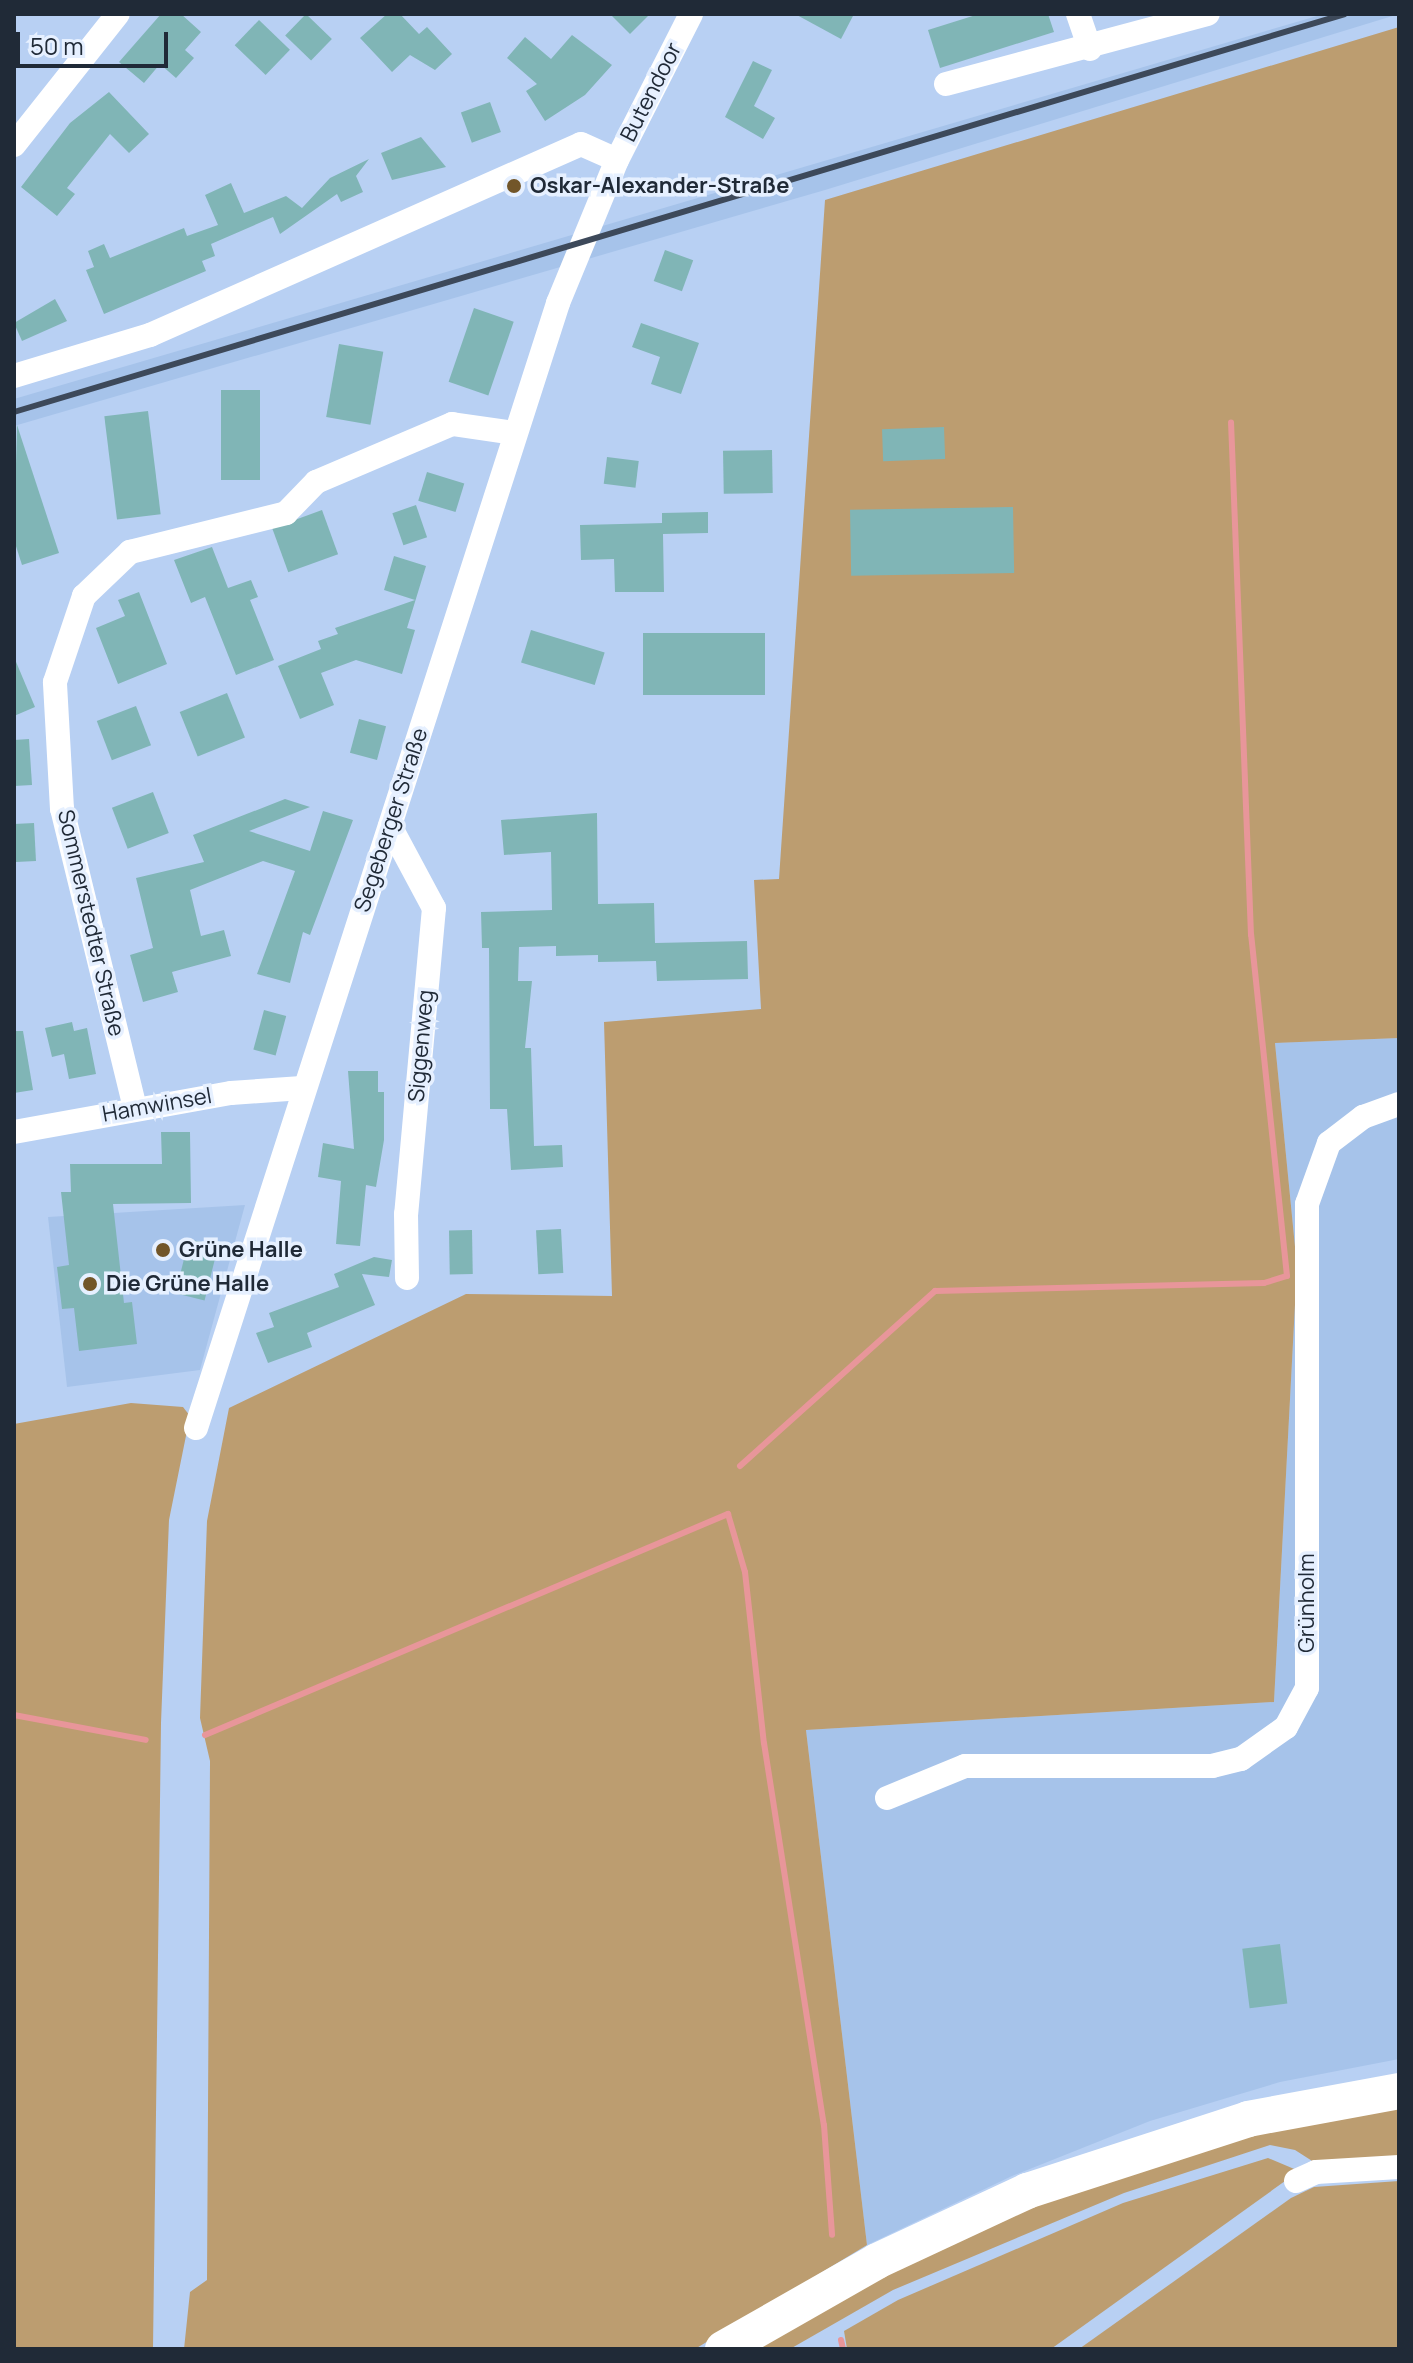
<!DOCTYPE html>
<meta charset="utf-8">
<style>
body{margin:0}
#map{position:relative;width:1413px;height:2363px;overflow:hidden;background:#b8d0f3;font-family:Manrope,sans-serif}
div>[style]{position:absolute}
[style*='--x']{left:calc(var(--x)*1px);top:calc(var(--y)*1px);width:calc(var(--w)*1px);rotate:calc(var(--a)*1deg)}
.built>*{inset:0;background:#a6c3ea}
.green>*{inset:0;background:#bc9d70}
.stream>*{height:6px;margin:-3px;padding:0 3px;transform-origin:3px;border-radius:3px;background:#e8969a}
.building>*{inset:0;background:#80b5b6;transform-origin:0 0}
.minor>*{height:24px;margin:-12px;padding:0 12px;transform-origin:12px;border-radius:12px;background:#fff}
.primary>*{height:36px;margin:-18px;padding:0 18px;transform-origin:18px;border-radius:18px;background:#fff}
.rail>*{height:6px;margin:-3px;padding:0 3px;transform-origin:3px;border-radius:3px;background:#3d495a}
.dots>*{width:22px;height:22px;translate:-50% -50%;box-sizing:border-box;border:4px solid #e6f0ff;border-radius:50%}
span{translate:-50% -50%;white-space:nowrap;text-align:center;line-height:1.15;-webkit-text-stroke:7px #e6f0ff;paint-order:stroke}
.street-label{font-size:22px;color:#202a37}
.poi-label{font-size:22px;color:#202a37;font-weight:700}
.left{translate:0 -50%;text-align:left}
.frame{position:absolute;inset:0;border:16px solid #202a37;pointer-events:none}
.scale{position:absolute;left:16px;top:32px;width:152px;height:36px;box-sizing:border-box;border:4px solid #202a37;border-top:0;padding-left:10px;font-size:24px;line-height:28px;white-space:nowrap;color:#202a37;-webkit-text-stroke:6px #e6f0ff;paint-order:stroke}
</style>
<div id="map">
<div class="built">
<div style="clip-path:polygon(1324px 14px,1399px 14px,825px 190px,14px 426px,14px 399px)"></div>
<div style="clip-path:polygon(1399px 1038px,1399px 2059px,1280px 2082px,1150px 2121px,1012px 2176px,867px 2245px,806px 1730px,1274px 1702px,1297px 1267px,1275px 1043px)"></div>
<div style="clip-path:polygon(245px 1205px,200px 1370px,67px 1387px,48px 1217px)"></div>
</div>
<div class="green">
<div style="clip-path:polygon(1399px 27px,1399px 1038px,1275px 1043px,1297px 1267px,1274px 1702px,806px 1730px,867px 2245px,695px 2349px,184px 2349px,190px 2292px,207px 2280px,210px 1761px,200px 1718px,207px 1521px,229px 1408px,466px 1294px,612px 1296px,604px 1022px,761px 1009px,754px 880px,779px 879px,825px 200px)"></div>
<div style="clip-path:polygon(131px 1403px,183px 1407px,190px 1416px,169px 1520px,161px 1723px,153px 2349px,14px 2349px,14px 1424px)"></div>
<div style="clip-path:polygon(1399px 2108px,1399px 2160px,1320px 2166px,1295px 2150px,1270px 2145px,1124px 2193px,893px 2290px,790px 2349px,757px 2349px,887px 2273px,1034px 2206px,1253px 2130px)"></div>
<div style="clip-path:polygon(1268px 2158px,1299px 2171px,1051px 2349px,847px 2349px,844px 2331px,898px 2300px,1123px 2203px)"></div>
<div style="clip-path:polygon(1399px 2181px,1399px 2349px,1079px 2349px,1291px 2198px,1314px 2187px)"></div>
</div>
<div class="stream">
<div style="--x:740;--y:1466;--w:262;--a:-41.9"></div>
<div style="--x:935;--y:1291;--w:329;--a:-1.4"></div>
<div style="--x:1264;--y:1283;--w:24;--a:-17"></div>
<div style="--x:1287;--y:1276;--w:343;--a:-96"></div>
<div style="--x:1251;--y:935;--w:513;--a:-92.23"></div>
<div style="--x:14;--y:1715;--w:134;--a:10.7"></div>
<div style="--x:205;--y:1735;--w:568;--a:-22.91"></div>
<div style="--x:728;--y:1514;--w:60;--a:73.7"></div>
<div style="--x:745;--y:1572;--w:172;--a:83.7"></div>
<div style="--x:764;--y:1743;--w:387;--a:81.1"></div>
<div style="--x:824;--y:2125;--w:110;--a:85.8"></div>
<div style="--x:841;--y:2340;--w:9;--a:77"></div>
</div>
<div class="building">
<div style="clip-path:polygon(161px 14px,181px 14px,201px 32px,185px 50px,194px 58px,176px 78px,160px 64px,144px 83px,119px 62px)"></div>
<div style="left:306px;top:14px;width:36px;height:30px;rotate:44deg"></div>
<div style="clip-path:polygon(387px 14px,400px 14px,419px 34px,427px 27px,452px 54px,435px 70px,410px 55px,392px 72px,360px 38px)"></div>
<div style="clip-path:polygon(610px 14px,650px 14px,630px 34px)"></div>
<div style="clip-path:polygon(795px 14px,854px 14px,841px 39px)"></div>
<div style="clip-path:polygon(979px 14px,1048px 14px,1054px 32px,940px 68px,928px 30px)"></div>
<div style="left:259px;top:20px;width:43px;height:35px;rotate:44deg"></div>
<div style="clip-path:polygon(572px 35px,612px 65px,585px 95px,545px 121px,526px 91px,537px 84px,507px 58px,525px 37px,551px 59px)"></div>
<div style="clip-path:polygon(753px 61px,772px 70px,754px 106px,775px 118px,763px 139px,725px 117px)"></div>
<div style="clip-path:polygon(109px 92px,149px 134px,129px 153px,110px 134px,67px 188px,75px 194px,57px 216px,21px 187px,70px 123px)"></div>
<div style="left:490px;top:102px;width:32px;height:31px;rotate:70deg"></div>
<div style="clip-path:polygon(421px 137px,446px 167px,392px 180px,381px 153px)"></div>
<div style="clip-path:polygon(369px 159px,356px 176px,363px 192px,341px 202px,337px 194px,280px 234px,273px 217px,211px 244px,215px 256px,202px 261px,206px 271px,104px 314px,86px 270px,94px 267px,88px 251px,104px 244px,110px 258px,184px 228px,187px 236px,218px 225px,205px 195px,231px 183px,244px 213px,286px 196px,302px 208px,330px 178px)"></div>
<div style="left:665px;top:250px;width:30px;height:33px;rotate:20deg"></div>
<div style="clip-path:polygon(55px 299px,67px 321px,22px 341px,14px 323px)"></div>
<div style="left:474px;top:308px;width:42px;height:78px;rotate:19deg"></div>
<div style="clip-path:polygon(641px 323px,699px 343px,681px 394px,651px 384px,660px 357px,632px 347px)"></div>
<div style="left:339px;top:344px;width:45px;height:74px;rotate:10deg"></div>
<div style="left:221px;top:390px;width:39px;height:90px"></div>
<div style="left:148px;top:411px;width:104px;height:44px;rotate:83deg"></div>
<div style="clip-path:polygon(17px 425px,59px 553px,22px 565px,14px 540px)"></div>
<div style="left:944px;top:427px;width:32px;height:62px;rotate:88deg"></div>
<div style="left:772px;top:450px;width:43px;height:49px;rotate:89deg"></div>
<div style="left:607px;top:457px;width:32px;height:27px;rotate:7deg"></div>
<div style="left:427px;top:472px;width:39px;height:30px;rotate:17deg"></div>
<div style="left:416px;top:505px;width:34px;height:25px;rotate:71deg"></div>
<div style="left:1013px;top:507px;width:66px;height:163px;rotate:89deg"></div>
<div style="left:322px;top:510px;width:47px;height:53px;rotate:70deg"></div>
<div style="clip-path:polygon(708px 512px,708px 533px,663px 534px,664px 592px,615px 592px,614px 559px,581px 560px,580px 525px,662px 523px,662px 513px)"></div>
<div style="clip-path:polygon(212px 547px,228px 588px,251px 580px,258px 597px,250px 600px,274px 660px,236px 675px,205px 597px,191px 603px,174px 560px)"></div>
<div style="clip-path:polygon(394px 556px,426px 566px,407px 628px,415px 630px,402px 674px,356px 660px,321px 673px,334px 705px,300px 719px,278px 666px,321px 649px,318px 641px,338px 634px,335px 628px,415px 600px,384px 590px)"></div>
<div style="clip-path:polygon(139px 592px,167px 664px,118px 684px,96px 628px,125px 616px,118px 600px)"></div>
<div style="left:531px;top:630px;width:77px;height:34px;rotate:17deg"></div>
<div style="left:643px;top:633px;width:122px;height:62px"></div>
<div style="clip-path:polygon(14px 657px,35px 707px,14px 716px)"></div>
<div style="left:227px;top:693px;width:48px;height:51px;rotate:68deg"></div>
<div style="left:136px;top:706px;width:42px;height:42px;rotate:69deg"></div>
<div style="left:359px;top:719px;width:28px;height:35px;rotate:15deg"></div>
<div style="clip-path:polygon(29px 739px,32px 785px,14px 786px,14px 740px)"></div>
<div style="left:153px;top:792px;width:44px;height:44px;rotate:69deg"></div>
<div style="clip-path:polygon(285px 799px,310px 807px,249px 831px,310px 851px,323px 811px,353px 820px,310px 935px,303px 932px,290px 983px,257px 974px,295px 871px,263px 861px,190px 890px,201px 936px,224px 930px,231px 956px,172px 972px,178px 992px,143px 1002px,130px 955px,153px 948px,136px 878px,204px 862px,193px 835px)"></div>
<div style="clip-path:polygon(597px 813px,598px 904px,654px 903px,655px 943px,747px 941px,748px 979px,657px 981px,656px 961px,598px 962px,598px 955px,556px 956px,556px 946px,519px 947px,518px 981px,532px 981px,525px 1048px,531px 1048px,534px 1146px,562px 1145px,563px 1167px,511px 1170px,507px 1109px,490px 1109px,489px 948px,482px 948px,481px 912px,552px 910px,551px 852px,504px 855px,501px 820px)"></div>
<div style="left:34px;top:823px;width:38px;height:20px;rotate:87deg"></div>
<div style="left:264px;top:1010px;width:23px;height:41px;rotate:15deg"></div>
<div style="clip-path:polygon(72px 1022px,74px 1031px,87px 1028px,96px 1074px,69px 1079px,64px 1054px,52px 1057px,45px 1028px)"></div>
<div style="clip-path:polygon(14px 1031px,23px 1031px,33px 1090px,14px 1093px)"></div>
<div style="clip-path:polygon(348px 1071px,378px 1071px,378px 1092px,384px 1092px,384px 1140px,376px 1187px,366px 1185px,360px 1246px,336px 1244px,341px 1181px,318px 1177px,323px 1143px,354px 1149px)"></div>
<div style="clip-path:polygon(161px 1132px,190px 1132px,191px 1203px,113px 1204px,124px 1303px,132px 1302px,137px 1344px,79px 1351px,74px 1308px,62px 1309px,57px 1267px,69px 1265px,61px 1192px,71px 1192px,70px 1164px,162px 1164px)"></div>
<div style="left:561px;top:1229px;width:44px;height:25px;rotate:87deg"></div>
<div style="left:472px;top:1230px;width:44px;height:23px;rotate:89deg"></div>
<div style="left:189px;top:1239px;width:30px;height:56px;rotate:14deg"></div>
<div style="clip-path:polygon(374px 1257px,392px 1260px,389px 1277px,362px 1274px,375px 1305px,307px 1333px,312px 1347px,268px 1363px,256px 1333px,274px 1327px,269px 1313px,339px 1287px,334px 1274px)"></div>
<div style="left:1280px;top:1944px;width:60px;height:38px;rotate:83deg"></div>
</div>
<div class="minor">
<div style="--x:1078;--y:14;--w:37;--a:71"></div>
<div style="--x:946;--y:84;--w:271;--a:-15"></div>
<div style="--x:14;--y:145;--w:167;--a:-51.6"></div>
<div style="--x:14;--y:376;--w:142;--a:-16.8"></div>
<div style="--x:150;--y:335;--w:471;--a:-23.9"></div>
<div style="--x:581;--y:144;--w:39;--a:24"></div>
<div style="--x:390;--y:826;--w:93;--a:61.8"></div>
<div style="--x:434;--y:908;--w:307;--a:95.2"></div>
<div style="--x:406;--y:1214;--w:64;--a:89.1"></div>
<div style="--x:135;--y:1108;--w:308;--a:-103.7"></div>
<div style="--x:62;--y:809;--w:127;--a:-93.2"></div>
<div style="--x:55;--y:682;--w:91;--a:-71.4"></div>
<div style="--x:84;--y:596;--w:64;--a:-43.7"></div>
<div style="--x:130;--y:552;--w:161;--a:-14"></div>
<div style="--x:286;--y:513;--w:43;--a:-45.9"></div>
<div style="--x:316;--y:482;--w:148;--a:-23.1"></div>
<div style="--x:452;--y:424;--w:63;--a:8.3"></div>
<div style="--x:14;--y:1132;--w:220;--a:-10.2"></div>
<div style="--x:231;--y:1093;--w:71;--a:-4"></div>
<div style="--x:196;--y:1428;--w:1182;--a:-72.16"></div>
<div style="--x:558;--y:303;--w:155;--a:-67.6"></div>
<div style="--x:617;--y:160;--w:164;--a:-63.1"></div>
<div style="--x:887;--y:1798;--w:84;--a:-22.3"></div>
<div style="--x:965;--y:1766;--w:247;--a:0"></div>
<div style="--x:1212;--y:1766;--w:30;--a:-14"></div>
<div style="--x:1241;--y:1759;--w:55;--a:-35.4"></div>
<div style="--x:1286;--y:1727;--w:44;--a:-61.7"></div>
<div style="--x:1307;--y:1688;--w:484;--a:-90"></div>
<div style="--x:1307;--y:1204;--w:65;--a:-70.2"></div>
<div style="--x:1329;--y:1143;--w:43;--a:-37.4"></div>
<div style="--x:1363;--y:1117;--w:38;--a:-20"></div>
<div style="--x:1296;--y:2181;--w:22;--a:-24"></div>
<div style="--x:1316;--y:2172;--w:83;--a:-3.4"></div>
</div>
<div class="primary">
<div style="--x:723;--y:2349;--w:177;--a:-29.7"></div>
<div style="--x:877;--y:2261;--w:166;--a:-25"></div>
<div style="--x:1027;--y:2191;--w:232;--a:-18"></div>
<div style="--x:1248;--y:2119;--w:154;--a:-10.5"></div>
</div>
<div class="rail">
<div style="--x:14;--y:412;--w:1389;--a:-16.65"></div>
</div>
<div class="dots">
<div style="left:514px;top:186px;background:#725629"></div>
<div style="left:163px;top:1250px;background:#725629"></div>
<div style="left:90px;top:1284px;background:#725629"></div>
</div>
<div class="street-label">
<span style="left:651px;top:92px;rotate:-63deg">Butendoor</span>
<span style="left:391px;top:820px;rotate:-72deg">Segeberger Straße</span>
<span style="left:91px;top:923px;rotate:77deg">Sommerstedter Straße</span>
<span style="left:421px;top:1046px;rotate:-85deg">Siggenweg</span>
<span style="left:157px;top:1105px;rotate:-10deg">Hamwinsel</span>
<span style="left:1307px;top:1603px;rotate:-90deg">Grünholm</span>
</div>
<div class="poi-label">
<span class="left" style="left:530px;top:186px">Oskar-Alexander-Straße</span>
<span class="left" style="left:179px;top:1250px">Grüne Halle</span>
<span class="left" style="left:106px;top:1284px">Die Grüne Halle</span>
</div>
<div class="frame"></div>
<div class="scale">50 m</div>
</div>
